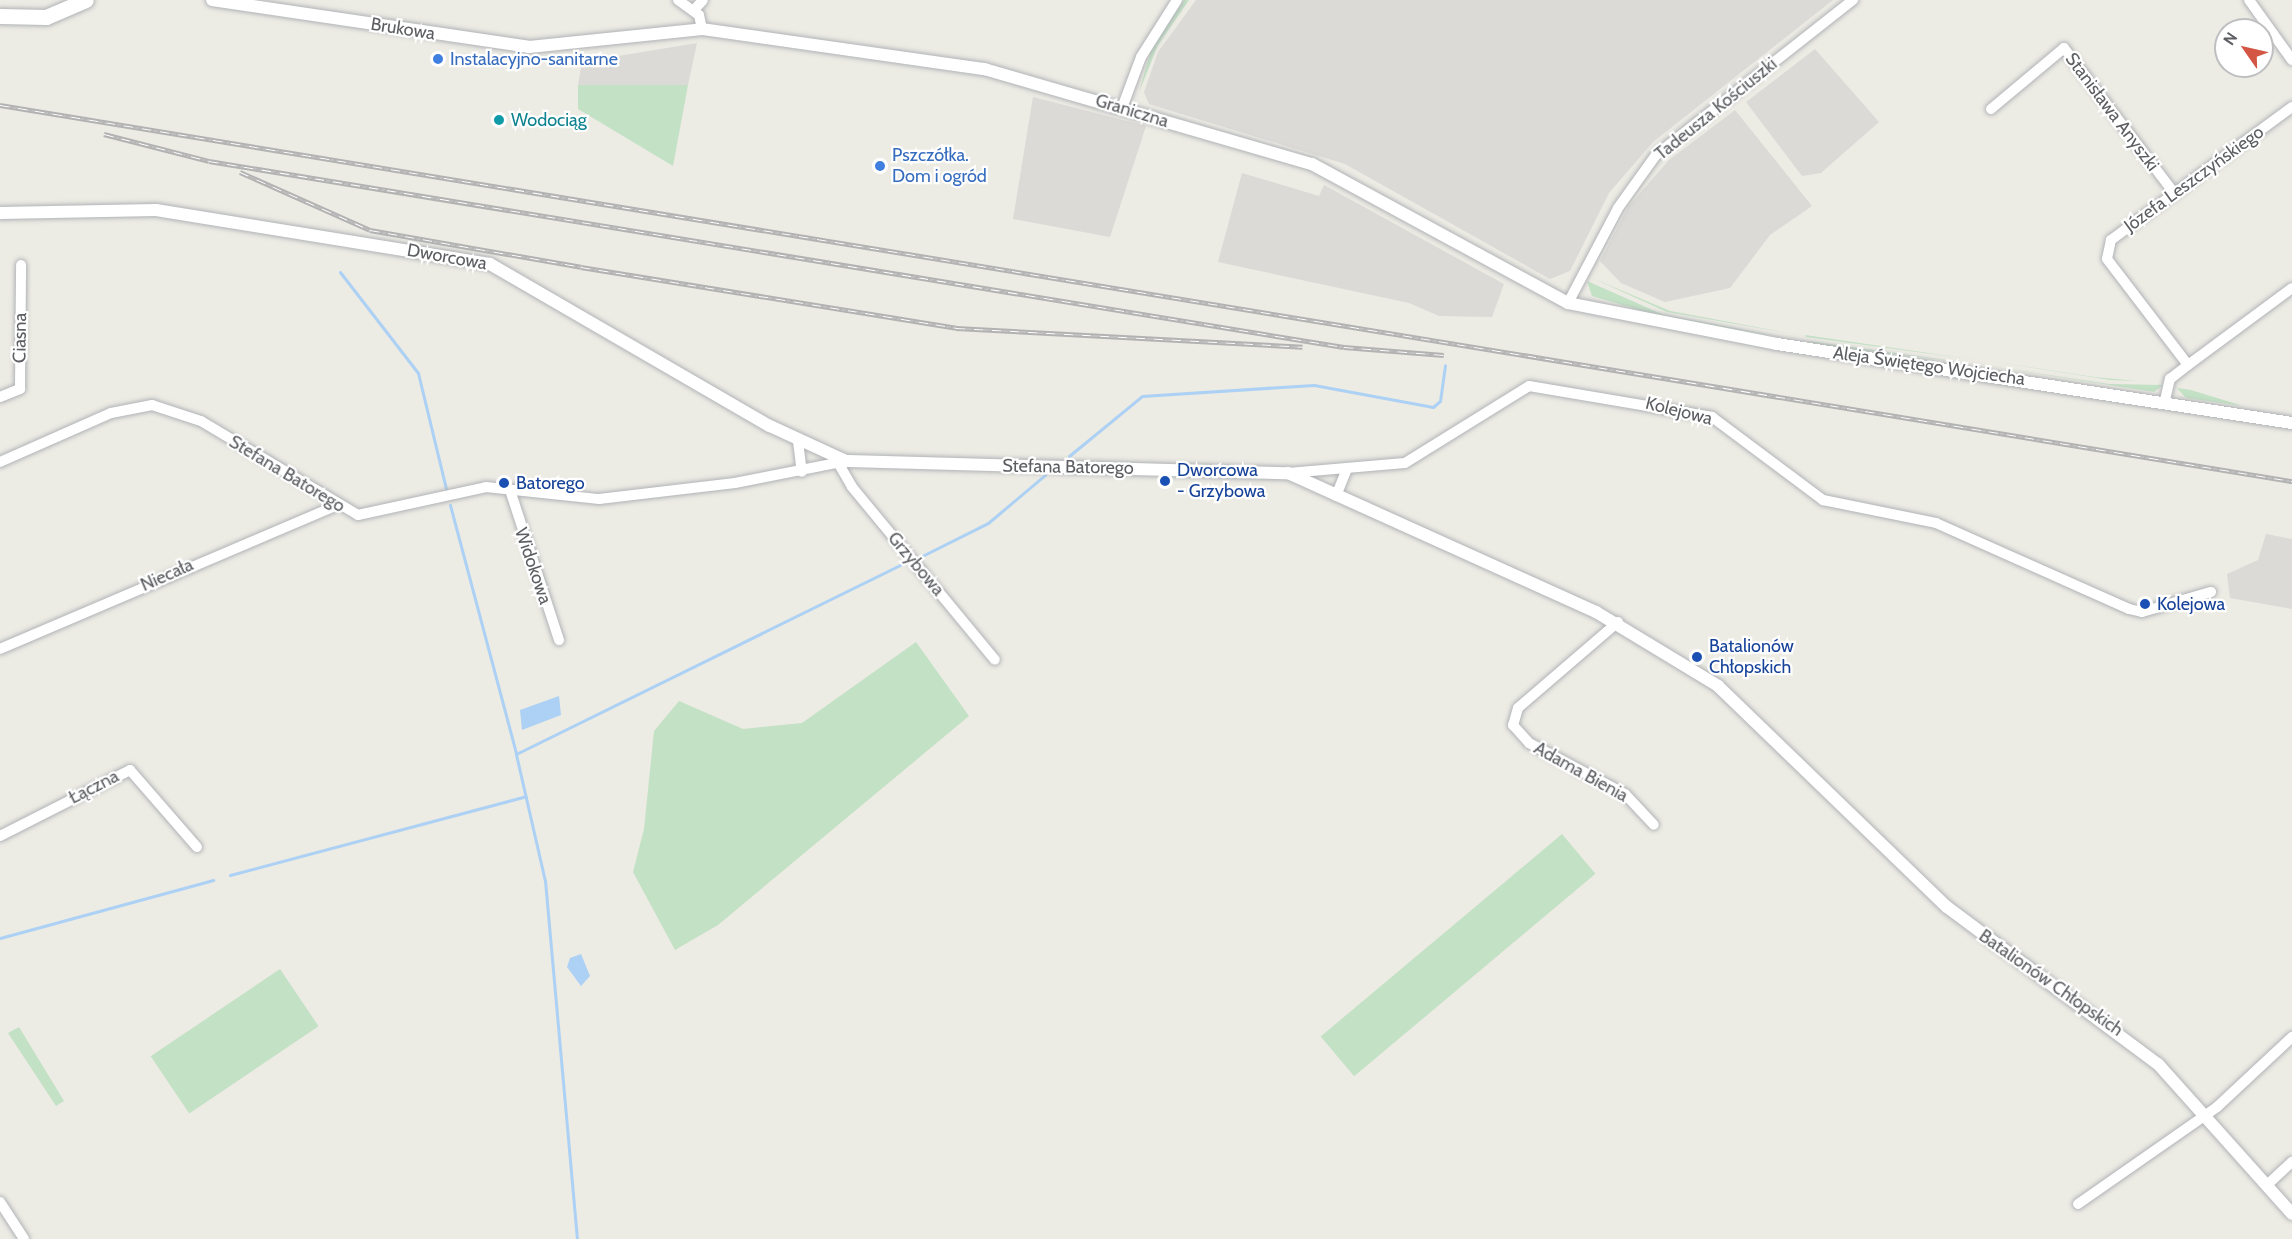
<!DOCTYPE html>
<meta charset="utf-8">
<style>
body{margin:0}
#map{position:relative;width:2292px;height:1239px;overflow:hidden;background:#ecebe4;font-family:Cabin,sans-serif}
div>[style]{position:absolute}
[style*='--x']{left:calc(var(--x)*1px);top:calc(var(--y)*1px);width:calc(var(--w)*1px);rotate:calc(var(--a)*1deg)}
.industrial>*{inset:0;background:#dbdad6}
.green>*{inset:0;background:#c3e1c5;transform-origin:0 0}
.water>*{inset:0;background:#acd1f4}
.stream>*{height:3px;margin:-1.5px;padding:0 1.5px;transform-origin:1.5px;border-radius:1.5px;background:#acd1f4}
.roads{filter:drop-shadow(0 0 2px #b1b3b7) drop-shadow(0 0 2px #b1b3b7)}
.minor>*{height:10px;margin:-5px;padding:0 5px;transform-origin:5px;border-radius:5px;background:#fff}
.tertiary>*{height:12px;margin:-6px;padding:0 6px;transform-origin:6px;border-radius:6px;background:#fff}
.secondary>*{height:15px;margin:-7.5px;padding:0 7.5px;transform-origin:7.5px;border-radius:7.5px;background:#fff}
.rail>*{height:5px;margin-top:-2.5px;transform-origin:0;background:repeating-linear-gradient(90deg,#fff 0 9px,#b2b2b3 0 18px);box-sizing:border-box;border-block:2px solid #b2b2b3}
.dots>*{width:16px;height:16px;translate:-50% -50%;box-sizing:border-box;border:3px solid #fff;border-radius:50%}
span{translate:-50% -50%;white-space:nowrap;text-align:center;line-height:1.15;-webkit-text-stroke:4.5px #fff;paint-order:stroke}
.street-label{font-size:18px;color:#5c5e62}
.shop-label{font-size:18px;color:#366cbe}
.left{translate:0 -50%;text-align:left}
.culture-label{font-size:18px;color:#0d838f}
.transit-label{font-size:18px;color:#164399}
.north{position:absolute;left:2214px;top:18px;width:60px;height:60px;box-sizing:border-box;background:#fff;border:2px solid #bebfc0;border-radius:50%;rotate:304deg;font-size:16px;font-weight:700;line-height:24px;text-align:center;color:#5c5e62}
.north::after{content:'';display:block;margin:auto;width:21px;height:27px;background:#d35644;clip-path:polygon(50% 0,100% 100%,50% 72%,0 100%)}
</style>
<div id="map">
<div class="industrial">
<div style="clip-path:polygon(1196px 0,1833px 0,1653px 142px,1609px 193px,1570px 271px,1550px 279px,1345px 164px,1149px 104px,1144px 92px,1158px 52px)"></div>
<div style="clip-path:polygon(697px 43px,688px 85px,578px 85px,582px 62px)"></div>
<div style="clip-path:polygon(1815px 49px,1879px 122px,1821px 173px,1802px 176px,1746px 102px)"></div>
<div style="clip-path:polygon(1033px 97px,1146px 126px,1110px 237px,1013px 219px)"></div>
<div style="clip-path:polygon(1735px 110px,1812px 206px,1770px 235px,1730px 288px,1665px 302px,1621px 283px,1600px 261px,1628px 207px,1669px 160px)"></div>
<div style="clip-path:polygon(1242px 173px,1319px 196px,1324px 185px,1504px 284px,1492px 317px,1439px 316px,1409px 303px,1218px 262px)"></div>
<div style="clip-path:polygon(2266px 534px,2292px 539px,2292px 609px,2230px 598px,2227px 574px,2258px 560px)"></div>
</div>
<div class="green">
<div style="clip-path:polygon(1184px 0,1189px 0,1158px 45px,1139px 92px,1151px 50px)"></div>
<div style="clip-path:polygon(578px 85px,688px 85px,673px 166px,578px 109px)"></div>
<div style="clip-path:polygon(1592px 278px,1670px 311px,1793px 334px,1667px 312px)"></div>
<div style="clip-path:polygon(1587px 281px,1664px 315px,1789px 338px,1663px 317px,1592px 296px)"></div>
<div style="clip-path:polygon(1805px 335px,1976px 360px,1806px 337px)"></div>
<div style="clip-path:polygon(1808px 341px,1975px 364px,1815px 344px)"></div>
<div style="clip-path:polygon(1983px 360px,2094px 377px,2137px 381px,2110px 380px)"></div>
<div style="clip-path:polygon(1982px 365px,2109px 384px,2163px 385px,2154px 392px)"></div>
<div style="clip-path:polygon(2177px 388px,2191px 390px,2243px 406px,2186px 398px)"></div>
<div style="clip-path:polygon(916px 642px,969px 716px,718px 925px,675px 950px,633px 872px,644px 829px,654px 731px,679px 701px,743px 729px,802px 723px)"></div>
<div style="left:1562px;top:834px;width:52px;height:315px;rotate:50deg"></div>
<div style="left:280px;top:969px;width:69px;height:156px;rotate:56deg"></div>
<div style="clip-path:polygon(19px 1027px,64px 1101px,56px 1106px,8px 1033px)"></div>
</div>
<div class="water">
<div style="clip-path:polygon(559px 696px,561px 715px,522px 730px,520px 710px)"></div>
<div style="clip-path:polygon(581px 954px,590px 976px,581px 986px,567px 967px,570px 958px)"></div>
</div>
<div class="stream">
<div style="--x:340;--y:272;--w:128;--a:52.3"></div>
<div style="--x:418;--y:373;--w:119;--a:76.4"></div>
<div style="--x:1069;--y:456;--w:94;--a:-39.4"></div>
<div style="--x:1142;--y:396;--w:172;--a:-3.7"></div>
<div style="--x:1314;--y:385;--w:121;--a:10.5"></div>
<div style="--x:1433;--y:407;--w:9;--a:-41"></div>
<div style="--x:1440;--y:401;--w:36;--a:-82"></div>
<div style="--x:450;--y:505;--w:257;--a:75.1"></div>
<div style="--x:918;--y:558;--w:78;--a:-26.6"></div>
<div style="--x:988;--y:523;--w:75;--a:-40.1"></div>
<div style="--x:230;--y:875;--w:306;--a:-14.9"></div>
<div style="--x:0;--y:938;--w:221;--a:-15.2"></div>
<div style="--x:577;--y:1239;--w:359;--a:-95.1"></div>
<div style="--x:545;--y:881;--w:130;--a:-102.9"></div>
<div style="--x:516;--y:754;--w:432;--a:-26.2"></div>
</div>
<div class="roads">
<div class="minor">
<div style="--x:678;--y:0;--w:26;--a:36"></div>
<div style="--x:699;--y:15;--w:14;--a:78"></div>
<div style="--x:2249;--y:0;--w:74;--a:54.4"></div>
<div style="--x:694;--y:10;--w:13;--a:-48"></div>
<div style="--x:2292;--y:107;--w:225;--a:143.7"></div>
<div style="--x:2111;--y:240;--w:19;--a:102"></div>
<div style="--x:2107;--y:259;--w:133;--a:52.6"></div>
<div style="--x:2188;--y:365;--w:129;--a:-36.5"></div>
<div style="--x:1122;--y:108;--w:54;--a:-69.6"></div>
<div style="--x:1141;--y:57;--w:67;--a:-57.7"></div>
<div style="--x:1991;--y:109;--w:95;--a:-39.9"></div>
<div style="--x:2064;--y:48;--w:183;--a:52.8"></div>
<div style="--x:1568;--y:303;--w:107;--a:-62.2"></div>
<div style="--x:1618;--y:208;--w:65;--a:-54.4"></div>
<div style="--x:1656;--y:155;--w:251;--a:-38.2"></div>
<div style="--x:0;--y:397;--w:22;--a:-22"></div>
<div style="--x:20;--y:389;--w:124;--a:-89.5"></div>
<div style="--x:2165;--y:400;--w:22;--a:-77"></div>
<div style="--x:2170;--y:379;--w:23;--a:-38"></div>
<div style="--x:798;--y:441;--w:31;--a:83"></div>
<div style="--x:0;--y:462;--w:121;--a:-23.8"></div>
<div style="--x:111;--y:413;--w:42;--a:-11"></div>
<div style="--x:152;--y:405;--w:52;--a:18.1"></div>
<div style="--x:201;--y:421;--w:183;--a:30.9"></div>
<div style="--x:358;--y:515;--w:131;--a:-12.3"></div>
<div style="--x:486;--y:487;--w:114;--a:6.1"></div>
<div style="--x:599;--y:499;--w:137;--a:-6.7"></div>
<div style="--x:735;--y:483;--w:113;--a:-11.2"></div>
<div style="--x:840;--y:466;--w:24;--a:60"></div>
<div style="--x:852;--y:487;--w:224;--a:50.4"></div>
<div style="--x:1288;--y:473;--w:117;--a:-4.9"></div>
<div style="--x:1405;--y:463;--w:146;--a:-31.8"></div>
<div style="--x:1529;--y:386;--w:186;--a:9.6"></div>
<div style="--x:1712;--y:417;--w:139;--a:36.8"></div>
<div style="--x:1823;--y:500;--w:115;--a:11.5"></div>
<div style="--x:1936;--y:523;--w:211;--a:24"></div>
<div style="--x:2129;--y:609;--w:13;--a:13"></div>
<div style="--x:2142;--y:612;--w:72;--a:-16.2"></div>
<div style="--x:510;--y:490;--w:158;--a:71.9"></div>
<div style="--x:1336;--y:496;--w:29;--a:-68"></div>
<div style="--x:1618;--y:622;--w:132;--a:139.3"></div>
<div style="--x:1518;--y:708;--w:18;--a:106"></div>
<div style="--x:1513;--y:725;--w:24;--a:48"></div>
<div style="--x:1529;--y:743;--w:109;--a:28"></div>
<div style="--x:1625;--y:794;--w:42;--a:46.9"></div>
<div style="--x:0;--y:649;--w:364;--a:-23.1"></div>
<div style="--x:0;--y:836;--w:146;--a:-26.9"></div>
<div style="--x:130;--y:770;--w:102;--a:49"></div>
<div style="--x:2267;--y:1185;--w:34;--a:-43"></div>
<div style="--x:0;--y:1202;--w:44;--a:57"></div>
<div style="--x:2078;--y:1204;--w:169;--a:-34.9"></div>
<div style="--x:2217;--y:1107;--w:103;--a:-43"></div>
</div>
<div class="tertiary">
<div style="--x:212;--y:0;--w:320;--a:8.4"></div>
<div style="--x:529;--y:47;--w:174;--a:-5.9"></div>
<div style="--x:702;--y:29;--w:285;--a:8.1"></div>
<div style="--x:984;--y:69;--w:341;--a:16.2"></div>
<div style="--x:1312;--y:164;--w:291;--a:28.5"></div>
<div style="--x:1568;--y:303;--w:213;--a:11.1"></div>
<div style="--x:1777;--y:344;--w:521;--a:8.72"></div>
<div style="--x:0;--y:213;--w:156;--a:-1.1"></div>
<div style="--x:156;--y:210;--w:338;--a:9.2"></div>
<div style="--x:490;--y:264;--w:323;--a:30.1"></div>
<div style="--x:770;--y:426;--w:84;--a:24.7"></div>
<div style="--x:846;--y:461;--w:442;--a:1.6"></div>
<div style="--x:1288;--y:473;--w:338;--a:24.3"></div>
<div style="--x:1596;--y:612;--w:143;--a:31.2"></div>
<div style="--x:1718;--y:686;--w:318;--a:44"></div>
<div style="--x:1947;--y:907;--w:263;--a:36.7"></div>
<div style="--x:2158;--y:1064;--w:201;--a:48.2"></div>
</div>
<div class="secondary">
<div style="--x:0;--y:16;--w:46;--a:1.2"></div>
<div style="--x:46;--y:17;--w:43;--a:-23"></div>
</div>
</div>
<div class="rail">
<div style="--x:0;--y:105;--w:2323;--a:9.32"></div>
<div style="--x:104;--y:134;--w:108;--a:14.4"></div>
<div style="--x:209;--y:161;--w:1150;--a:9.31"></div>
<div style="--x:1344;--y:347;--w:100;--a:4.6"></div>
<div style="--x:240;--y:172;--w:142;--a:24"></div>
<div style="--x:370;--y:230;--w:214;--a:9.9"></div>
<div style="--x:581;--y:267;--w:380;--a:9.2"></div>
<div style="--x:956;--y:328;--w:347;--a:3.1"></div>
</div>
<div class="dots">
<div style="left:438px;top:59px;background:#3f7fe0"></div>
<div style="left:499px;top:120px;background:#0f9aa8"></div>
<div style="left:880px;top:166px;background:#3f7fe0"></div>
<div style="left:1165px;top:481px;background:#1a4fb4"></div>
<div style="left:504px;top:483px;background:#1a4fb4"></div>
<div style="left:2145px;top:604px;background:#1a4fb4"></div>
<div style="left:1697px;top:657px;background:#1a4fb4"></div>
</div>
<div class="street-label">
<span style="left:403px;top:29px;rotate:9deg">Brukowa</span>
<span style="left:1716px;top:109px;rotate:-39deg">Tadeusza Kościuszki</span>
<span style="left:1132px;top:111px;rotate:17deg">Graniczna</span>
<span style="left:2112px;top:112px;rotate:53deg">Stanisława Anyszki</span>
<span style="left:2194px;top:179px;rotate:-36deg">Józefa Leszczyńskiego</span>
<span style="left:447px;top:257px;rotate:10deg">Dworcowa</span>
<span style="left:20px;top:338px;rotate:-89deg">Ciasna</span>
<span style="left:1929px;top:366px;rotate:8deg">Aleja Świętego Wojciecha</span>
<span style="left:1679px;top:411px;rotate:14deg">Kolejowa</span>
<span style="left:1068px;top:467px;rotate:1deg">Stefana Batorego</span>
<span style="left:287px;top:474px;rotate:31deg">Stefana Batorego</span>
<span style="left:916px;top:564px;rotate:50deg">Grzybowa</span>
<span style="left:533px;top:566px;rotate:71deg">Widokowa</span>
<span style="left:167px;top:575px;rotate:-24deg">Niecała</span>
<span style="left:1581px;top:772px;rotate:29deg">Adama Bienia</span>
<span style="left:94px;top:787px;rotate:-27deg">Łączna</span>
<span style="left:2051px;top:983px;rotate:35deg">Batalionów Chłopskich</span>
</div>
<div class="shop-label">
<span class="left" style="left:450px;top:59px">Instalacyjno-sanitarne</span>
<span class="left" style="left:892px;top:166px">Pszczółka.<br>Dom i ogród</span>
</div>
<div class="culture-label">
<span class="left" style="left:511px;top:120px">Wodociąg</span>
</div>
<div class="transit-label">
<span class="left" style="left:1177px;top:481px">Dworcowa<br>- Grzybowa</span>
<span class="left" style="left:516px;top:483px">Batorego</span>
<span class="left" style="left:2157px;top:604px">Kolejowa</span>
<span class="left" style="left:1709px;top:657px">Batalionów<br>Chłopskich</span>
</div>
<div class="north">N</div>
</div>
